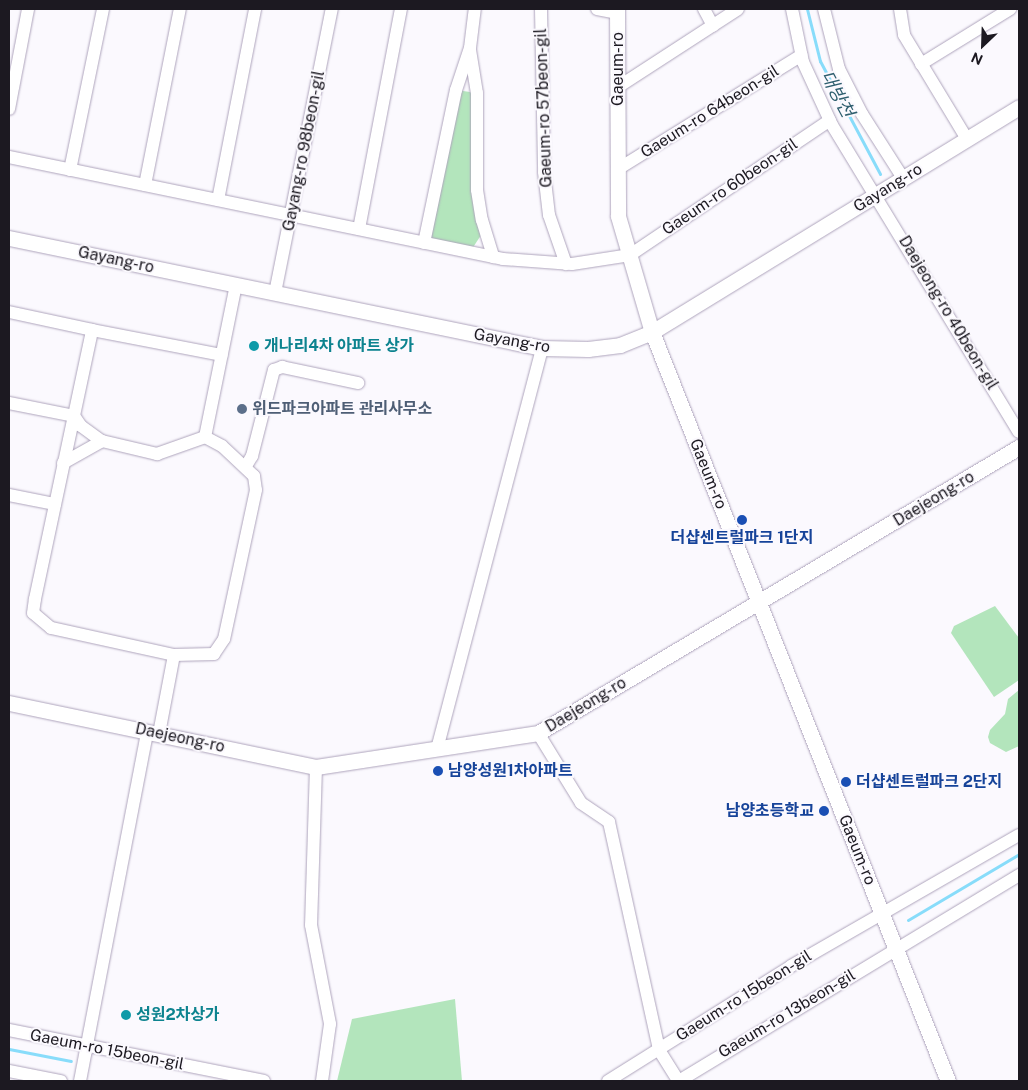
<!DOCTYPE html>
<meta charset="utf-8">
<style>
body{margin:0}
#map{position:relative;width:1028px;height:1090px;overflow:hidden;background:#fbf9fe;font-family:"Public Sans","Noto Sans KR",sans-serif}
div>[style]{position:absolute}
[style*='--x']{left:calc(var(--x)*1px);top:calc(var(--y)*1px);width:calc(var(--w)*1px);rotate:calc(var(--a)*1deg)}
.green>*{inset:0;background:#b3e5bc}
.stream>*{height:3px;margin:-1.5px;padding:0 1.5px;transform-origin:1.5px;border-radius:1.5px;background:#88dcfa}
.roads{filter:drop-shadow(0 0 1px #aea4bc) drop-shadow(0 0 1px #aea4bc)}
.minor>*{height:12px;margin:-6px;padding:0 6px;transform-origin:6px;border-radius:6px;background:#fff}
.tertiary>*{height:15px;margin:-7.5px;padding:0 7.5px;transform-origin:7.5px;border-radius:7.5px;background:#fff}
.dots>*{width:14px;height:14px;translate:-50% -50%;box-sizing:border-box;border:2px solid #fbf9fe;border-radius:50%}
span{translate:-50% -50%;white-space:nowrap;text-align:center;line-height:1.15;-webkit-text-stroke:4px #fbf9fe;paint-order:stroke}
.street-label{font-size:16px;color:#1c1921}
.culture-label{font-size:16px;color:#0d838f;font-weight:700}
.left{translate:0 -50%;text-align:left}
.service-label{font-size:16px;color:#4e5e75;font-weight:700}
.transit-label{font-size:16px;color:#164399;font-weight:700}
.right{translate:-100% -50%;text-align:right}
.water-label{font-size:18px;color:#2f5f6f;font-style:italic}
.frame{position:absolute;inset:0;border:10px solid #1c1921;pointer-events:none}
.north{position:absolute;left:958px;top:20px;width:50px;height:50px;-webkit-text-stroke:4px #fbf9fe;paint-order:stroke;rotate:204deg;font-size:14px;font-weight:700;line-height:20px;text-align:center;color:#1c1921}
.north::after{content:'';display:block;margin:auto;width:18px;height:22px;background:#1c1921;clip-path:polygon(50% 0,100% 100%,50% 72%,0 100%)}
</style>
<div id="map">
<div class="green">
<div style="clip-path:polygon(456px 90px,477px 93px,485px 229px,470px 252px,424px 243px)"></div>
<div style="clip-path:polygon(995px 606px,1019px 638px,1019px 680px,994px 697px,951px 633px,954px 626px)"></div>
<div style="clip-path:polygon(1019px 690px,1019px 746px,1006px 752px,990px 743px,988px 737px,990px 730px,1005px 714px,1008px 699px)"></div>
<div style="clip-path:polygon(455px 999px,462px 1081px,337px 1081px,352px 1019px)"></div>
</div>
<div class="stream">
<div style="--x:807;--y:9;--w:54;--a:76"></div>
<div style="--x:820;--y:61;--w:128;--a:62"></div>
<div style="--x:908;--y:920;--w:129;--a:-30.7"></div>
<div style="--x:9;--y:1049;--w:63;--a:11"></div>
</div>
<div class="roads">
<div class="minor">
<div style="--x:541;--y:9;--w:163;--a:88.9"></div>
<div style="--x:544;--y:172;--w:43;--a:83.4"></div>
<div style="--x:549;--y:215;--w:52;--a:70.9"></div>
<div style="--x:597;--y:9;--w:20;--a:11"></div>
<div style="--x:704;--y:9;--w:19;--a:62"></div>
<div style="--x:792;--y:9;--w:54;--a:78.3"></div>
<div style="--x:803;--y:62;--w:69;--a:65.3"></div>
<div style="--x:832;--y:125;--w:359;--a:58.7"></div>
<div style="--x:824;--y:9;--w:62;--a:76"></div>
<div style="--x:839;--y:69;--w:51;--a:62.9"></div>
<div style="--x:862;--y:114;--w:76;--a:57.4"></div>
<div style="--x:900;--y:9;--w:26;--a:81"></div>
<div style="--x:904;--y:35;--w:122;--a:58.8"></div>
<div style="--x:470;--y:50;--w:44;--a:80.8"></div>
<div style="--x:477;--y:93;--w:97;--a:90"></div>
<div style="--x:477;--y:190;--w:30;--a:81"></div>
<div style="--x:482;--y:220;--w:39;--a:73"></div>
<div style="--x:921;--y:64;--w:105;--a:-31.7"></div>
<div style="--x:618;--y:87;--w:143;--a:-33"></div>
<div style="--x:9;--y:109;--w:102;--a:-79.2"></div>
<div style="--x:9;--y:157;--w:504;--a:11.67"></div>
<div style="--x:503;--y:259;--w:69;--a:4.1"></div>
<div style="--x:572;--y:264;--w:59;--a:-8.8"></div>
<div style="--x:630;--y:255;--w:241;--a:-34"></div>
<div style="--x:618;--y:169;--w:216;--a:-31.8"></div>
<div style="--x:70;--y:170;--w:164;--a:-78.4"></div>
<div style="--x:145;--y:185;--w:179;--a:-78.8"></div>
<div style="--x:218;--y:200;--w:195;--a:-79"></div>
<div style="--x:359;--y:229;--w:224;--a:-79.2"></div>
<div style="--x:424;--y:243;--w:156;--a:-78.2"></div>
<div style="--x:456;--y:90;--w:44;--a:-71.6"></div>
<div style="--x:470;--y:48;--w:39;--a:-83"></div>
<div style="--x:275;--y:293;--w:290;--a:-78.7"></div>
<div style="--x:9;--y:312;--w:85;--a:12.2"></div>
<div style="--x:9;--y:403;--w:66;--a:11.3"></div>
<div style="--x:74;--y:416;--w:12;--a:55"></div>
<div style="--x:81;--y:426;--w:26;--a:36"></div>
<div style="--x:102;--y:441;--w:57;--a:13.3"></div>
<div style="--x:157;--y:454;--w:51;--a:-19.5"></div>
<div style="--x:205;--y:437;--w:19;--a:28"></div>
<div style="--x:222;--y:446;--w:44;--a:43.2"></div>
<div style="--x:254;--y:476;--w:14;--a:82"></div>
<div style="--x:256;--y:490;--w:152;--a:102.1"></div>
<div style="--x:224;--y:639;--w:18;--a:124"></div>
<div style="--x:214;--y:654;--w:40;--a:178.6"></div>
<div style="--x:174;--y:655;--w:80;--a:100.8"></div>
<div style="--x:205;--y:437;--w:155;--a:-78.5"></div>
<div style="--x:63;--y:463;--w:45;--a:-29.4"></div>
<div style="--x:246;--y:466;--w:12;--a:-59"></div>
<div style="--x:252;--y:456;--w:89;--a:-75.7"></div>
<div style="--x:274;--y:370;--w:9;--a:-21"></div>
<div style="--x:282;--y:367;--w:78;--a:11.9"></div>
<div style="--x:9;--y:495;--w:47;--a:11.1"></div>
<div style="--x:174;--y:655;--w:126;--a:-167.6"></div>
<div style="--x:51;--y:628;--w:23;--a:-140"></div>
<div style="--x:33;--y:613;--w:14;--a:-82"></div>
<div style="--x:35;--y:599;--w:275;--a:-78"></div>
<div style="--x:92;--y:330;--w:132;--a:10.9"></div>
<div style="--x:538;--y:733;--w:82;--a:58.4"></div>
<div style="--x:581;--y:803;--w:34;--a:34"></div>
<div style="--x:609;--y:822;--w:233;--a:77.6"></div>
<div style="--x:659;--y:1050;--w:36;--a:58"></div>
<div style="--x:437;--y:749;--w:415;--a:-75.3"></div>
<div style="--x:316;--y:767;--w:158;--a:91.8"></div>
<div style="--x:311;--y:925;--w:101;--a:79.1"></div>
<div style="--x:330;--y:1024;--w:58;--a:98"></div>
<div style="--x:9;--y:1030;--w:260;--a:11.3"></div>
<div style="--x:9;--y:1071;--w:53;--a:10.9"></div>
<div style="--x:80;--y:1081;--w:355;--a:-79.1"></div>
<div style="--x:608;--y:1081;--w:216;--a:-32.1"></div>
<div style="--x:791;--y:966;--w:263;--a:-29.9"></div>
<div style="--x:679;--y:1081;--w:398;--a:-31.2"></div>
</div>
<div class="tertiary">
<div style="--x:617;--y:9;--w:207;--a:89.7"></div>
<div style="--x:618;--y:216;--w:121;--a:73.7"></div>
<div style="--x:652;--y:332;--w:805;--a:68.44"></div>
<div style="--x:9;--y:238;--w:544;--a:11.66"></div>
<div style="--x:542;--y:348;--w:46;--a:1.2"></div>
<div style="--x:588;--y:349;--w:32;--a:-7"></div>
<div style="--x:620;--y:345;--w:35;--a:-22"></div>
<div style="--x:652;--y:332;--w:430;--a:-31.5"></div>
<div style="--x:9;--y:703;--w:314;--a:11.8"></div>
<div style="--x:316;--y:767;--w:225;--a:-8.7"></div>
<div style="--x:538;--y:733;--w:560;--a:-30.74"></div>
</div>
</div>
<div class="dots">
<div style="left:254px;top:346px;background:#0f9aa8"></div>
<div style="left:242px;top:409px;background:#5c6f8a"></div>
<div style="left:742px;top:520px;background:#1a4fb4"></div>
<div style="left:438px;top:771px;background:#1a4fb4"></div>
<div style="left:846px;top:782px;background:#1a4fb4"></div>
<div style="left:824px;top:811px;background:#1a4fb4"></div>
<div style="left:126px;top:1015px;background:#0f9aa8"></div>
</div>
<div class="street-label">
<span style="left:618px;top:69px;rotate:-90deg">Gaeum-ro</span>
<span style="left:544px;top:108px;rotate:-92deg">Gaeum-ro 57beon-gil</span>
<span style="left:710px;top:112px;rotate:-32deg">Gaeum-ro 64beon-gil</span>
<span style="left:304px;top:151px;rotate:-79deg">Gayang-ro 98beon-gil</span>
<span style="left:730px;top:187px;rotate:-34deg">Gaeum-ro 60beon-gil</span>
<span style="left:888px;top:188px;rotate:-32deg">Gayang-ro</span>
<span style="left:116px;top:260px;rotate:12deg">Gayang-ro</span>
<span style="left:948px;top:313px;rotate:59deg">Daejeong-ro 40beon-gil</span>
<span style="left:512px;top:341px;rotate:10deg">Gayang-ro</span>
<span style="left:708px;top:474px;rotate:68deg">Gaeum-ro</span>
<span style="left:934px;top:499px;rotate:-31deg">Daejeong-ro</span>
<span style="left:586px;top:705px;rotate:-31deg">Daejeong-ro</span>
<span style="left:180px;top:738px;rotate:12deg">Daejeong-ro</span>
<span style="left:857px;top:850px;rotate:68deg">Gaeum-ro</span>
<span style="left:744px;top:996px;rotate:-32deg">Gaeum-ro 15beon-gil</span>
<span style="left:787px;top:1014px;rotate:-31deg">Gaeum-ro 13beon-gil</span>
<span style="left:107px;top:1050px;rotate:11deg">Gaeum-ro 15beon-gil</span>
</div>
<div class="culture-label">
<span class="left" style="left:264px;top:346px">개나리4차 아파트 상가</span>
<span class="left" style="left:136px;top:1015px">성원2차상가</span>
</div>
<div class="service-label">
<span class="left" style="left:252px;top:409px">위드파크아파트 관리사무소</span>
</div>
<div class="transit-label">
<span style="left:742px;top:538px">더샵센트럴파크 1단지</span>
<span class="left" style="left:448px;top:771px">남양성원1차아파트</span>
<span class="left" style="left:856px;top:782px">더샵센트럴파크 2단지</span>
<span class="right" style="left:814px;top:811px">남양초등학교</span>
</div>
<div class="water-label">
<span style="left:837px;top:94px;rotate:62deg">대방천</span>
</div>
<div class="frame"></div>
<div class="north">N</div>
</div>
